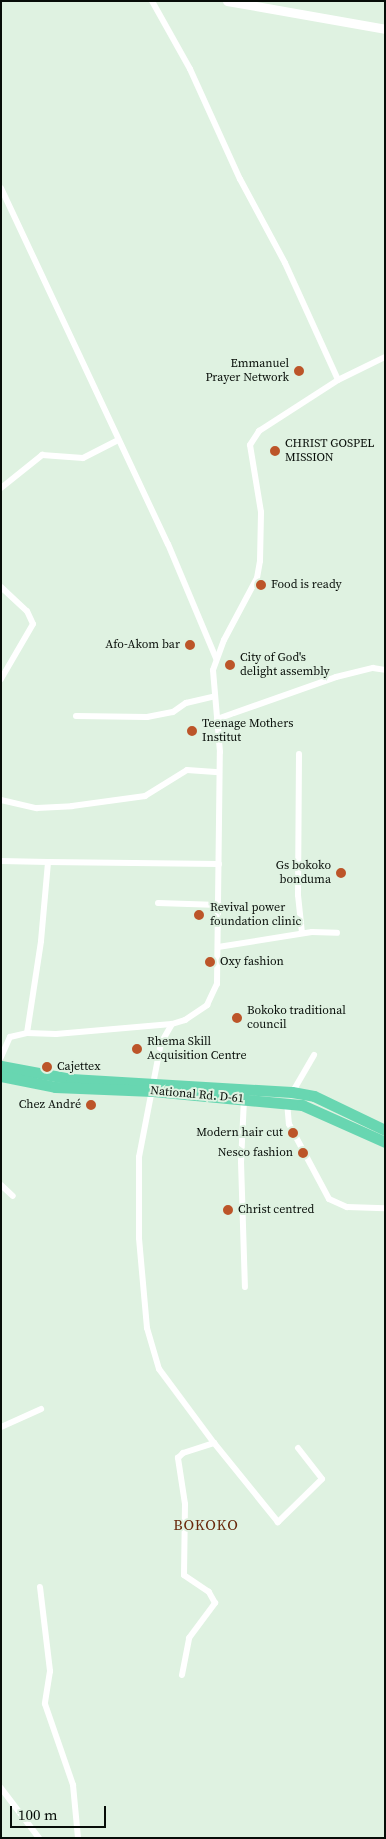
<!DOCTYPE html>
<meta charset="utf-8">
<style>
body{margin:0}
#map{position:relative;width:386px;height:1839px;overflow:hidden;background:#dff2e1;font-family:"Source Serif 4",serif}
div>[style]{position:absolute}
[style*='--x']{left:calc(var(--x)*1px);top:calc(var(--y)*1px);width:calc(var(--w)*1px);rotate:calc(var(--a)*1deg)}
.street>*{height:6px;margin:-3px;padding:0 3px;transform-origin:3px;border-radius:3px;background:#fff}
.secondary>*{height:9px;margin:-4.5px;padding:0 4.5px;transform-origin:4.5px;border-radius:4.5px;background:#fff}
.highway>*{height:11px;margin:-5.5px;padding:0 5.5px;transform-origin:5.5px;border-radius:5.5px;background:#68d6b1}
.dots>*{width:14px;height:14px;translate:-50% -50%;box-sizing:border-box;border:2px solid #dff2e1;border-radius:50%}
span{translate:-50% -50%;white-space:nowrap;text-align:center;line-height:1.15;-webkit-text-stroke:4px #dff2e1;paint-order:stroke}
.poi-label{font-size:12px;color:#070d08}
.right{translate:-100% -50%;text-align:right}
.left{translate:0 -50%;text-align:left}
.street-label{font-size:12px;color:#070d08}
.quarter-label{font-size:15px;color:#68280b;letter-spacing:1px}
.frame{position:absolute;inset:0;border:2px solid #070d08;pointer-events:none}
.scale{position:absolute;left:10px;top:1806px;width:96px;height:22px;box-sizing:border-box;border:2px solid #070d08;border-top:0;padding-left:6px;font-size:15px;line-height:18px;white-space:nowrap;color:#070d08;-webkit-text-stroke:4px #dff2e1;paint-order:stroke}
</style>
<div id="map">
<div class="street">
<div style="--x:152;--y:1;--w:78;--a:60.8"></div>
<div style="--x:190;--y:69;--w:121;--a:65.6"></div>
<div style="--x:240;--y:179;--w:95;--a:61.8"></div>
<div style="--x:285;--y:263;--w:128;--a:65.6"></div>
<div style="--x:1;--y:188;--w:393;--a:64.9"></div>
<div style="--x:168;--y:544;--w:124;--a:67.2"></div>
<div style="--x:1;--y:488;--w:53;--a:-38.8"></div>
<div style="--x:42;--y:455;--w:41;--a:4.2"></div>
<div style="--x:83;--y:458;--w:39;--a:-27"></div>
<div style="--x:1;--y:587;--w:35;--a:43"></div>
<div style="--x:27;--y:611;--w:14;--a:65"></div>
<div style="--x:33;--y:624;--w:64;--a:120.2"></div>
<div style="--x:76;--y:716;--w:71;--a:0.8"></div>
<div style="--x:147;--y:717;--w:26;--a:-11"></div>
<div style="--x:173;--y:712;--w:16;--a:-35"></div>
<div style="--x:186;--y:703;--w:28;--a:-13"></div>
<div style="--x:217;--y:719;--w:126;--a:-19.4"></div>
<div style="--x:336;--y:677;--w:38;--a:-14"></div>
<div style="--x:373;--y:668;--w:12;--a:9"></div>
<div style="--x:299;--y:754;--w:141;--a:90.4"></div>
<div style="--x:298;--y:895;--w:38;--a:84"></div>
<div style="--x:1;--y:800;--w:37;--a:13"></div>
<div style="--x:37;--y:808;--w:35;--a:-3"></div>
<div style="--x:72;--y:806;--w:74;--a:-7.8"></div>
<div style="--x:145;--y:796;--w:49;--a:-31.8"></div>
<div style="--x:187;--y:770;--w:32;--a:4"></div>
<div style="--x:1;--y:861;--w:47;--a:1.2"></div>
<div style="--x:158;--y:903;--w:61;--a:1.9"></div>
<div style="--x:218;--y:947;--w:95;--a:-9.1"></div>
<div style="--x:312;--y:932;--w:25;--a:2"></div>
<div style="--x:27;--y:1033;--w:93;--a:-81.3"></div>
<div style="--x:41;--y:941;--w:79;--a:-84.9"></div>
<div style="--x:48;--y:862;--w:171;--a:0.7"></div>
<div style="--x:1;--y:1057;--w:22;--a:-66"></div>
<div style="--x:10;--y:1037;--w:17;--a:-13"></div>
<div style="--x:27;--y:1033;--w:29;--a:2"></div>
<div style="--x:56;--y:1034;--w:116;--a:-4.9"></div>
<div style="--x:292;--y:1093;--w:44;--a:-59.9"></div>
<div style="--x:244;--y:1099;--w:63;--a:92.7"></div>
<div style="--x:241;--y:1162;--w:125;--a:88.2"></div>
<div style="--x:287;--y:1102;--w:22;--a:85"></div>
<div style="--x:289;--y:1124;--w:85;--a:61.9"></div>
<div style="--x:329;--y:1199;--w:20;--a:24"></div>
<div style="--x:347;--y:1207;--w:38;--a:2"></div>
<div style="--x:1;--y:1185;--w:16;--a:43"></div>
<div style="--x:1;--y:1427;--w:44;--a:-24.2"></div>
<div style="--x:298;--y:1448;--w:39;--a:52"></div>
<div style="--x:322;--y:1479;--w:62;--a:135.7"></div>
<div style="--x:278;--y:1522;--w:102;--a:-129"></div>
<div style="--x:214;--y:1443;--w:92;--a:-126.6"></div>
<div style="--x:159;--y:1369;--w:43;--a:-106.3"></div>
<div style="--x:147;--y:1328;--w:90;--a:-95.1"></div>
<div style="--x:139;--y:1238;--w:81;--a:-90"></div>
<div style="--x:139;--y:1157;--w:116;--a:-79.1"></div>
<div style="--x:161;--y:1043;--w:22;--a:-60"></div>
<div style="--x:172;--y:1024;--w:14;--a:-17"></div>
<div style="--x:185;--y:1020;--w:27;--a:-34"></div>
<div style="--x:207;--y:1005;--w:23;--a:-65"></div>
<div style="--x:217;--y:984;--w:232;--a:-89.3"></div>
<div style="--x:220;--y:752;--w:82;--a:-94.9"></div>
<div style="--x:213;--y:670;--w:32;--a:-70"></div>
<div style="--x:224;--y:640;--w:70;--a:-62"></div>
<div style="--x:257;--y:578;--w:17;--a:-80"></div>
<div style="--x:260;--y:561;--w:49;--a:-88.8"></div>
<div style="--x:261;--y:512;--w:68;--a:-99.3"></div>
<div style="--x:250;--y:445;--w:17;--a:-57"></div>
<div style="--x:259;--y:431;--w:94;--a:-32.8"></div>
<div style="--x:338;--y:380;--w:52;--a:-26.1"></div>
<div style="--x:40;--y:1587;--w:85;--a:83.2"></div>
<div style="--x:50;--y:1671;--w:33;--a:99"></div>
<div style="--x:45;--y:1704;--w:86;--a:70.9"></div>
<div style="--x:73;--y:1785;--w:53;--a:84.6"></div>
<div style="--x:182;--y:1675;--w:38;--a:-79"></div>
<div style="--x:189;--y:1638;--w:44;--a:-53.4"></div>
<div style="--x:215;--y:1603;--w:13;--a:-119"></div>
<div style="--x:209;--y:1592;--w:30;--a:-146"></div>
<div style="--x:184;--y:1575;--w:71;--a:-89.2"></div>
<div style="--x:185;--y:1504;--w:47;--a:-98.7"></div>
<div style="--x:178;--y:1458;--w:7;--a:-45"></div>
<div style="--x:183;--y:1453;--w:33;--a:-18"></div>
<div style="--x:1;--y:1788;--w:63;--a:52.8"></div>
</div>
<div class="secondary">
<div style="--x:227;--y:1;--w:160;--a:10"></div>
</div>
<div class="highway">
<div style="--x:1;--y:1066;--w:71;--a:10.5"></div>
<div style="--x:71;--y:1079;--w:221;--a:3.4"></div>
<div style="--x:292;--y:1092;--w:22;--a:10"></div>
<div style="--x:314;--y:1096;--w:79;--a:25.6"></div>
<div style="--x:1;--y:1076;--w:55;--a:11.5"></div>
<div style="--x:55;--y:1087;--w:98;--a:2.3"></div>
<div style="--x:153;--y:1091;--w:150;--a:5.4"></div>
<div style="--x:302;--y:1105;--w:91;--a:24"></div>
</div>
<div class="dots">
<div style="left:299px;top:371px;background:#bc5529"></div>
<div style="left:275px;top:451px;background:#bc5529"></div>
<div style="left:261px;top:585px;background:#bc5529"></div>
<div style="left:190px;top:645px;background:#bc5529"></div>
<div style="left:230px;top:665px;background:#bc5529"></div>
<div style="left:192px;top:731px;background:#bc5529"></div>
<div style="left:341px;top:873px;background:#bc5529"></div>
<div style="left:199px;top:915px;background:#bc5529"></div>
<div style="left:210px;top:962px;background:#bc5529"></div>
<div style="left:237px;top:1018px;background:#bc5529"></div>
<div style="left:137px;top:1049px;background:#bc5529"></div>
<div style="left:47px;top:1067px;background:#bc5529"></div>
<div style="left:91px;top:1105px;background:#bc5529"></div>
<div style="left:293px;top:1133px;background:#bc5529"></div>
<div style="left:303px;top:1153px;background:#bc5529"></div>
<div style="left:228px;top:1210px;background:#bc5529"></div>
</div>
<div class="poi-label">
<span class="right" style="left:289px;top:371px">Emmanuel<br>Prayer Network</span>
<span class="left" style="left:285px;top:451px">CHRIST GOSPEL<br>MISSION</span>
<span class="left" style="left:271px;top:585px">Food is ready</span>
<span class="right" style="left:180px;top:645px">Afo-Akom bar</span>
<span class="left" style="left:240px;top:665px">City of God's<br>delight assembly</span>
<span class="left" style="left:202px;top:731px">Teenage Mothers<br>Institut</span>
<span class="right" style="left:331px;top:873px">Gs bokoko<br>bonduma</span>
<span class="left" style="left:210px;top:915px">Revival power<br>foundation clinic</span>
<span class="left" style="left:220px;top:962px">Oxy fashion</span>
<span class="left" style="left:247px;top:1018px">Bokoko traditional<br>council</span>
<span class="left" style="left:147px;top:1049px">Rhema Skill<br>Acquisition Centre</span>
<span class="left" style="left:57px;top:1067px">Cajettex</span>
<span class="right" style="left:81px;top:1105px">Chez André</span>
<span class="right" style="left:283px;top:1133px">Modern hair cut</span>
<span class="right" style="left:293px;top:1153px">Nesco fashion</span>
<span class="left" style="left:238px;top:1210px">Christ centred</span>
</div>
<div class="street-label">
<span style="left:197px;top:1095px;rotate:5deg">National Rd. D-61</span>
</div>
<div class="quarter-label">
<span style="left:206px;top:1525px">BOKOKO</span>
</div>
<div class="frame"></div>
<div class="scale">100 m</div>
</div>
